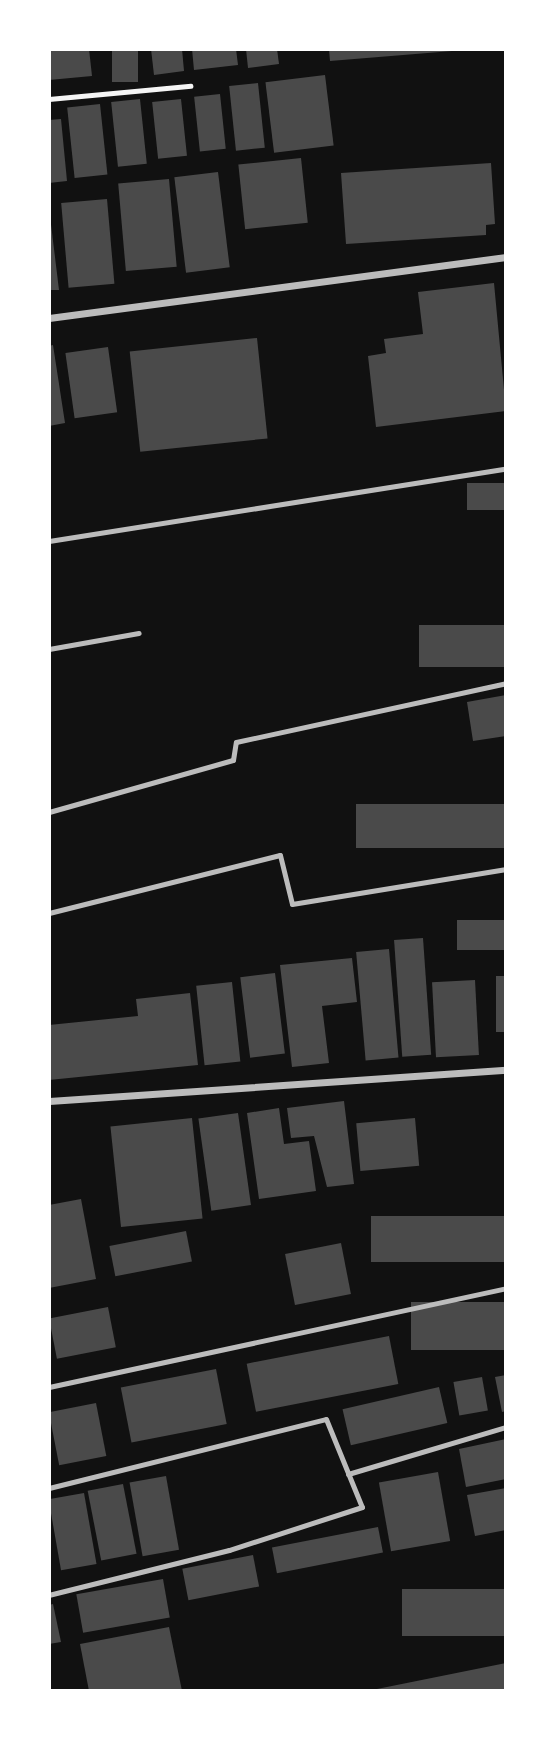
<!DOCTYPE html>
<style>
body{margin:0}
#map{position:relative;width:555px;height:1740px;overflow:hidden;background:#111;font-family:Rubik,sans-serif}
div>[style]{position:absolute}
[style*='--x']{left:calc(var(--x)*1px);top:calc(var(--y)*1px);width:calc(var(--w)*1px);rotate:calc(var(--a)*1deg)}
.building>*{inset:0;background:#4a4a4a;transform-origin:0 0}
.path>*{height:4.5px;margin:-2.25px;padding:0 2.25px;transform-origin:2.25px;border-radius:2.25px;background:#f5f5f5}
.service>*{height:5px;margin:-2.5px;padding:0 2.5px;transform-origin:2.5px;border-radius:2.5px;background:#bcbcbc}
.minor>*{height:7px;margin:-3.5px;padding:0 3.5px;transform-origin:3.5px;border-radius:3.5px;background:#bcbcbc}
span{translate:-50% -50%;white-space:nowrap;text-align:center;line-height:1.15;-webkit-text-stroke:5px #fff;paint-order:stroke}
.frame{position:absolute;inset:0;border:51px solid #fff;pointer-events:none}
</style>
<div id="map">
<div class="building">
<div style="clip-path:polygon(49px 49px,89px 49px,92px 76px,49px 80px)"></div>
<div style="left:112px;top:49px;width:26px;height:33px"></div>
<div style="clip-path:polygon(151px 49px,182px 49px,184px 71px,154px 75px)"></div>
<div style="clip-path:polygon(192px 49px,236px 49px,238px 65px,194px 70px)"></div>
<div style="clip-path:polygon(246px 49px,277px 49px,279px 64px,248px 68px)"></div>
<div style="clip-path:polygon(329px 49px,452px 49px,452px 51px,330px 61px)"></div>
<div style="left:325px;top:75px;width:71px;height:60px;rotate:83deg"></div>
<div style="left:258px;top:83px;width:65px;height:29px;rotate:84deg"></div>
<div style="left:220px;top:94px;width:55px;height:26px;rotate:84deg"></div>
<div style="left:140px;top:99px;width:65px;height:29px;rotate:84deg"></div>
<div style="left:181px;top:99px;width:57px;height:29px;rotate:84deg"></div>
<div style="left:100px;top:104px;width:71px;height:33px;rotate:84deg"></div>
<div style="clip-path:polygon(61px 119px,67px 181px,49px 183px,49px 120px)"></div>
<div style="left:301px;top:158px;width:65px;height:63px;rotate:84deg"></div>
<div style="clip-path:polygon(491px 163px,495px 224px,486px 225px,486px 235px,346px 244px,341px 173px)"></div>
<div style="left:218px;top:172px;width:96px;height:44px;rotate:83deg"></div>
<div style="left:169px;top:179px;width:88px;height:51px;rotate:85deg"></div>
<div style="left:107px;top:199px;width:85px;height:46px;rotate:85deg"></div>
<div style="clip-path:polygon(49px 208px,59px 290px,49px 290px)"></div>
<div style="clip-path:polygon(494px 283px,506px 411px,376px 427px,368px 356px,386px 353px,384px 339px,423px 334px,418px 292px)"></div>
<div style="left:257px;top:338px;width:101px;height:128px;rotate:84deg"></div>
<div style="clip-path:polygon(53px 345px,65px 423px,49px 426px,49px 346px)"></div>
<div style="left:108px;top:347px;width:66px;height:43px;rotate:82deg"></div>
<div style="left:506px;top:483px;width:27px;height:39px;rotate:90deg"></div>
<div style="left:506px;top:625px;width:42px;height:87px;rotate:90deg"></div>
<div style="clip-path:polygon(506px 695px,506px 736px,473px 741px,467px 702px)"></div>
<div style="left:506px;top:804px;width:44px;height:150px;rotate:90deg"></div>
<div style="left:506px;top:920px;width:30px;height:49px;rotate:90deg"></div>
<div style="left:423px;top:938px;width:117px;height:29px;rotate:86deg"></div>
<div style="left:389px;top:949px;width:109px;height:33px;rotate:85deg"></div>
<div style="clip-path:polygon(352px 958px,357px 1002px,322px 1006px,329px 1063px,292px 1067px,280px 965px)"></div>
<div style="left:275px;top:973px;width:81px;height:35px;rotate:83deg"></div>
<div style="left:496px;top:976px;width:10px;height:56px"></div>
<div style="left:475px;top:980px;width:75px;height:43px;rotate:87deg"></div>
<div style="left:232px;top:982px;width:80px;height:36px;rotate:84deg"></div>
<div style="clip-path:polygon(190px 993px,198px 1065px,49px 1080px,49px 1025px,138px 1016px,136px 999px)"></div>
<div style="clip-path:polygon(344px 1101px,354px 1184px,327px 1187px,314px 1136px,291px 1138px,287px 1108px)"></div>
<div style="clip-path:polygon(279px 1108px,284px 1144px,309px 1141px,316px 1191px,259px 1199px,247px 1113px)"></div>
<div style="left:238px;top:1113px;width:93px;height:40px;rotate:82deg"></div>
<div style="left:192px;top:1118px;width:101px;height:82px;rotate:84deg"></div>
<div style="left:415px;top:1118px;width:48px;height:59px;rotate:85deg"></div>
<div style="clip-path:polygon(81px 1199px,96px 1279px,49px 1288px,49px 1205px)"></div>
<div style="left:506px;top:1216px;width:46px;height:135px;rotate:90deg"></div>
<div style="left:186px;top:1231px;width:31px;height:78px;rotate:79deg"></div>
<div style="left:341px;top:1243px;width:52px;height:57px;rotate:79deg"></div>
<div style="left:506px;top:1302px;width:48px;height:95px;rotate:90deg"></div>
<div style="left:108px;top:1307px;width:41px;height:60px;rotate:79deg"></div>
<div style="left:389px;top:1336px;width:49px;height:145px;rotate:79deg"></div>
<div style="left:216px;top:1369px;width:56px;height:97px;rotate:79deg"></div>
<div style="clip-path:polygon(506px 1375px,506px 1411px,502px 1412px,495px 1377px)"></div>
<div style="left:482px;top:1377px;width:34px;height:29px;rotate:80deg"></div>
<div style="left:439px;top:1387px;width:37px;height:99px;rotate:77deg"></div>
<div style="left:96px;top:1403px;width:54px;height:48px;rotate:79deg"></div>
<div style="clip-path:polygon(506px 1439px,506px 1479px,466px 1487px,459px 1449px)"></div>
<div style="left:438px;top:1472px;width:70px;height:60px;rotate:80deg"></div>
<div style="left:166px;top:1476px;width:75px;height:37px;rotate:80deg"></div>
<div style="left:123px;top:1484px;width:71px;height:36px;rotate:79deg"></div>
<div style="clip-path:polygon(506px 1488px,506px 1530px,475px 1536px,467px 1495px)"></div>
<div style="left:84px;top:1493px;width:72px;height:36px;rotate:80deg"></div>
<div style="left:378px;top:1527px;width:26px;height:108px;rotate:79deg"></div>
<div style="left:253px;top:1555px;width:32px;height:72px;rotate:79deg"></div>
<div style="left:163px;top:1579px;width:39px;height:88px;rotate:80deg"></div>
<div style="left:506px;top:1589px;width:47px;height:104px;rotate:90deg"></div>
<div style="clip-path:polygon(53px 1604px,61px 1642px,49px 1644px,49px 1605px)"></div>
<div style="clip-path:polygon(169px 1627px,182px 1691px,89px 1691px,80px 1644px)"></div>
<div style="clip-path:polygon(506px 1663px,506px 1691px,372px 1691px,372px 1690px)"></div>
</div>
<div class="path">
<div style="--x:49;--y:99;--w:142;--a:-5.3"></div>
</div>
<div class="service">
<div style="--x:49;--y:541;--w:463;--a:-9"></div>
<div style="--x:49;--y:649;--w:91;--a:-10.1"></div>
<div style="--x:49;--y:812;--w:191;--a:-15.8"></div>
<div style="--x:233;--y:760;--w:18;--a:-81"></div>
<div style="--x:236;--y:742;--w:276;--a:-12.3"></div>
<div style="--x:49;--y:913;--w:238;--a:-14.1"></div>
<div style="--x:280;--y:855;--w:50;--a:76.2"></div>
<div style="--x:292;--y:904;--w:217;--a:-9.3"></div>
<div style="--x:49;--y:1387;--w:468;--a:-12.2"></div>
<div style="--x:348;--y:1474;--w:165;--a:-16.6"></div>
<div style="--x:49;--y:1488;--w:285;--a:-14"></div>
<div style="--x:326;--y:1419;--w:95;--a:67.8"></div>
<div style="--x:362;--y:1507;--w:140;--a:162.1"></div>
<div style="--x:229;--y:1550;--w:186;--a:166"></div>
</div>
<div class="minor">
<div style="--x:49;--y:318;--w:461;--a:-7.6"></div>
<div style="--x:49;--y:1101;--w:458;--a:-3.9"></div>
</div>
<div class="frame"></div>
</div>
